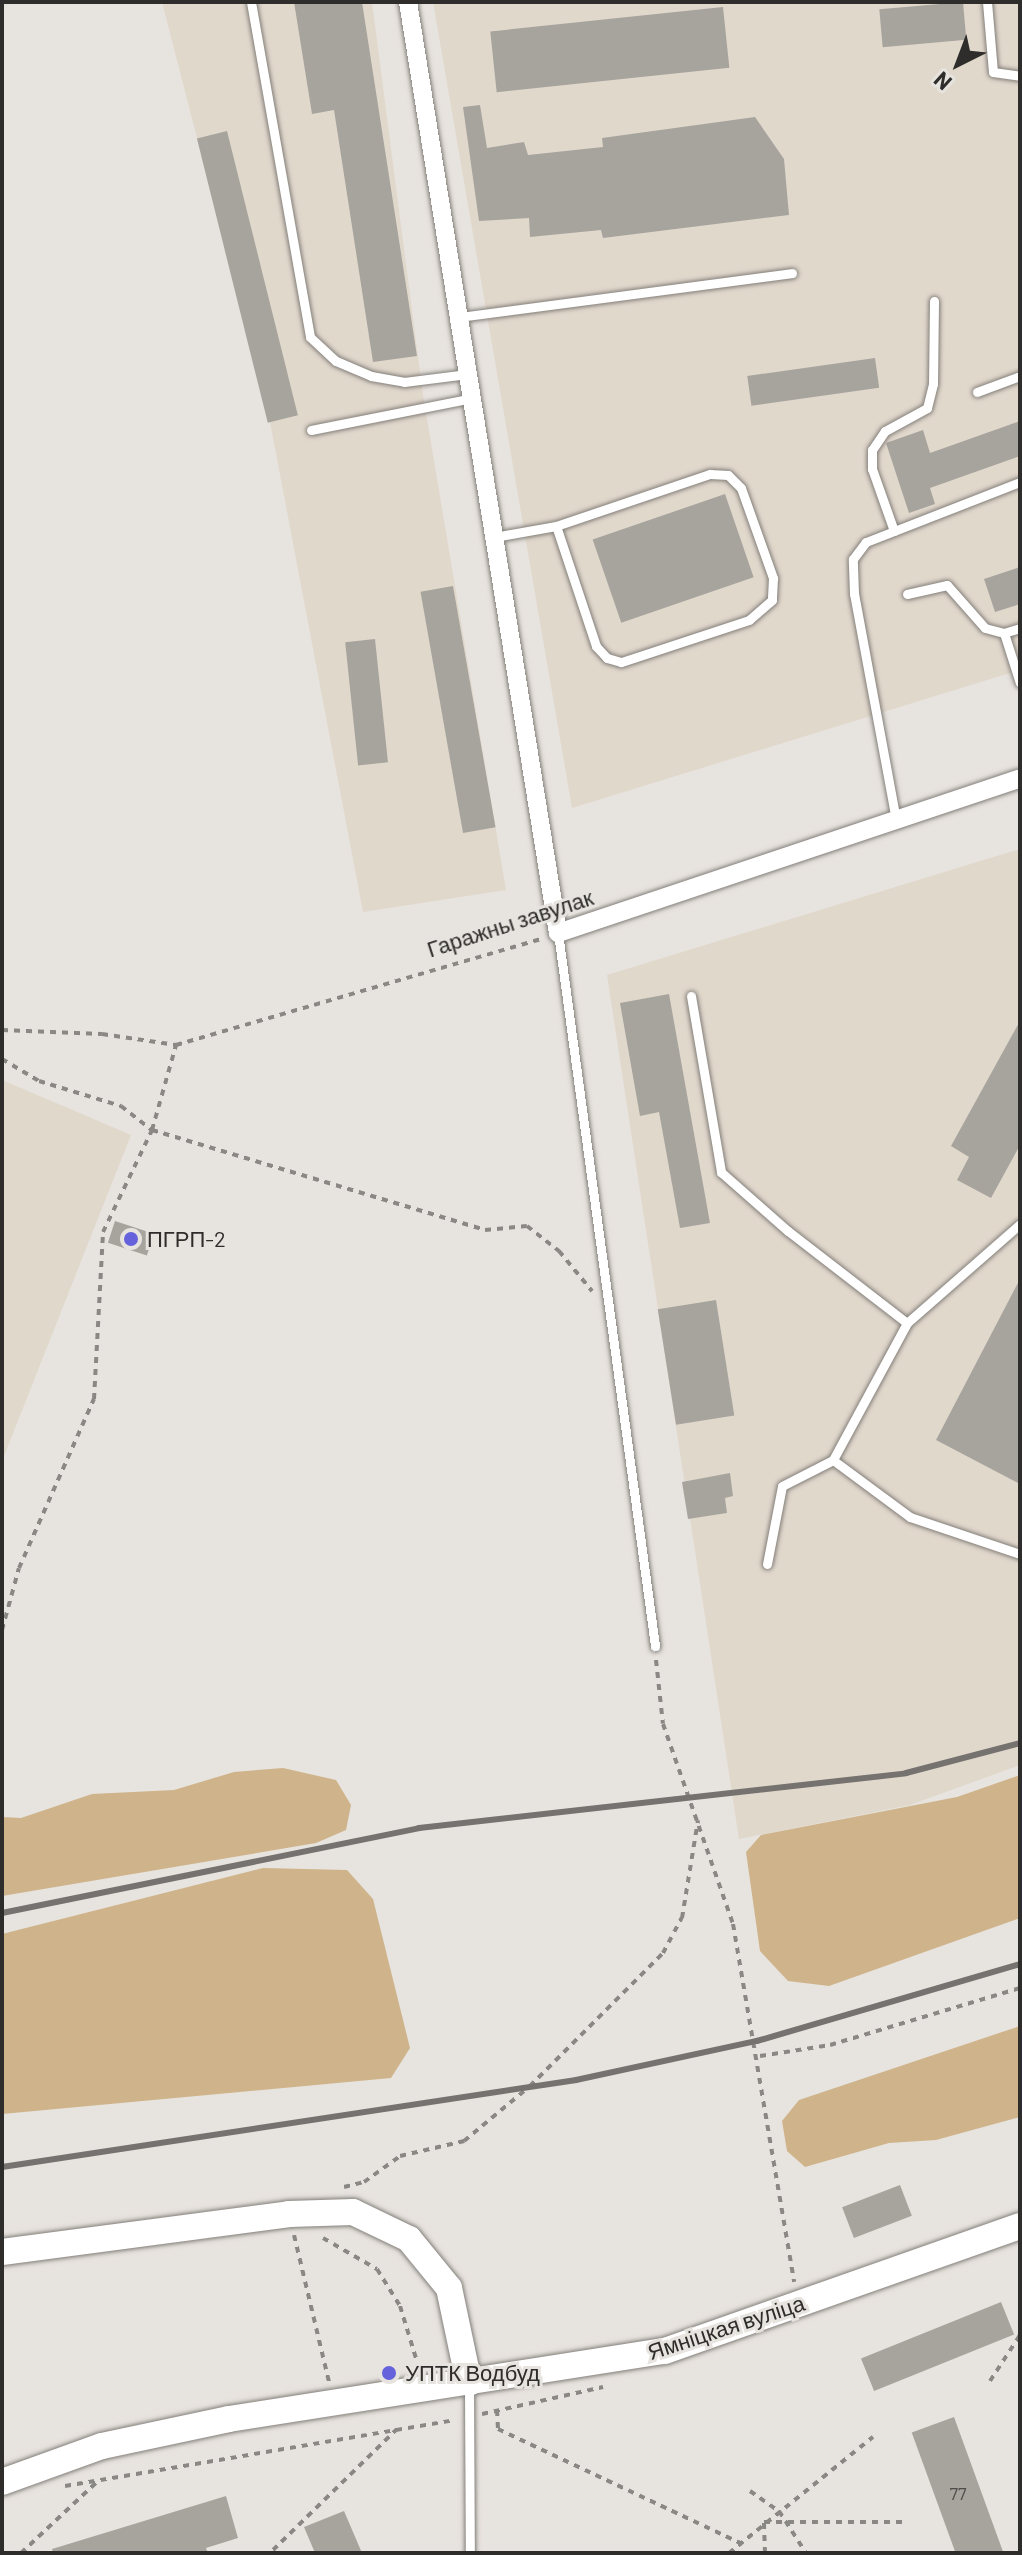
<!DOCTYPE html>
<meta charset="utf-8">
<style>
body{margin:0}
#map{position:relative;width:1022px;height:2555px;overflow:hidden;background:#e7e3de;font-family:Barlow,sans-serif}
div>[style]{position:absolute}
[style*='--x']{left:calc(var(--x)*1px);top:calc(var(--y)*1px);width:calc(var(--w)*1px);rotate:calc(var(--a)*1deg)}
.built>*{inset:0;background:#e1d8cc}
.green>*{inset:0;background:#cfb48b}
.building>*{inset:0;background:#a7a49e;transform-origin:0 0}
.path>*{height:4px;margin-top:-2px;transform-origin:0;background:repeating-linear-gradient(90deg,#8a8884 0 6px,transparent 0 12px)}
.roads{filter:drop-shadow(0 0 2px #837f7a) drop-shadow(0 0 2px #837f7a)}
.service>*{height:9px;margin:-4.5px;padding:0 4.5px;transform-origin:4.5px;border-radius:4.5px;background:#fff}
.minor>*{height:18px;margin:-9px;padding:0 9px;transform-origin:9px;border-radius:9px;background:#fff}
.secondary>*{height:26px;margin:-13px;padding:0 13px;transform-origin:13px;border-radius:13px;background:#fff}
.rail>*{height:6px;margin:-3px;padding:0 3px;transform-origin:3px;border-radius:3px;background:#75726f}
.dots>*{width:22px;height:22px;translate:-50% -50%;box-sizing:border-box;border:4px solid #e7e3de;border-radius:50%}
span{translate:-50% -50%;white-space:nowrap;text-align:center;line-height:1.15;-webkit-text-stroke:6px #e7e3de;paint-order:stroke}
.number-label{font-size:18px;color:#4c4b48}
.number-label span{-webkit-text-stroke-width:0}
.street-label{font-size:22px;color:#2e2d2b}
.poi-label{font-size:22px;color:#2e2d2b}
.left{translate:0 -50%;text-align:left}
.frame{position:absolute;inset:0;border:4px solid #2e2d2b;pointer-events:none}
.north{position:absolute;left:918px;top:24px;width:80px;height:80px;-webkit-text-stroke:6px #e7e3de;paint-order:stroke;rotate:222deg;font-size:22px;font-weight:700;line-height:32px;text-align:center;color:#2e2d2b}
.north::after{content:'';display:block;margin:auto;width:28px;height:36px;background:#2e2d2b;clip-path:polygon(50% 0,100% 100%,50% 72%,0 100%)}
</style>
<div id="map">
<div class="built">
<div style="clip-path:polygon(162px 2px,372px 2px,423px 395px,506px 890px,363px 912px,270px 422px)"></div>
<div style="clip-path:polygon(433px 2px,1020px 2px,1020px 670px,572px 808px)"></div>
<div style="clip-path:polygon(1020px 849px,1020px 1765px,910px 1805px,739px 1839px,607px 975px)"></div>
<div style="clip-path:polygon(2px 1080px,131px 1135px,2px 1461px)"></div>
</div>
<div class="green">
<div style="clip-path:polygon(283px 1768px,336px 1780px,351px 1805px,346px 1830px,316px 1843px,2px 1896px,2px 1817px,21px 1818px,92px 1794px,174px 1790px,234px 1772px)"></div>
<div style="clip-path:polygon(1020px 1775px,1020px 1918px,829px 1986px,788px 1981px,760px 1951px,746px 1852px,761px 1835px,957px 1797px)"></div>
<div style="clip-path:polygon(263px 1868px,347px 1870px,373px 1899px,410px 2048px,391px 2078px,2px 2114px,2px 1934px)"></div>
<div style="clip-path:polygon(1020px 2026px,1020px 2117px,936px 2140px,889px 2143px,805px 2167px,787px 2151px,782px 2121px,799px 2100px)"></div>
</div>
<div class="building">
<div style="clip-path:polygon(294px 2px,362px 2px,417px 356px,373px 362px,334px 110px,312px 114px)"></div>
<div style="left:963px;top:2px;width:38px;height:84px;rotate:85deg"></div>
<div style="left:723px;top:7px;width:61px;height:234px;rotate:84deg"></div>
<div style="clip-path:polygon(480px 105px,487px 148px,524px 142px,528px 155px,603px 147px,602px 138px,755px 117px,784px 159px,789px 215px,603px 238px,601px 230px,530px 237px,529px 218px,479px 221px,463px 107px)"></div>
<div style="left:227px;top:131px;width:293px;height:31px;rotate:76deg"></div>
<div style="left:875px;top:358px;width:30px;height:129px;rotate:82deg"></div>
<div style="clip-path:polygon(1020px 421px,1020px 456px,930px 488px,935px 504px,909px 513px,886px 443px,923px 430px,930px 453px)"></div>
<div style="left:725px;top:494px;width:88px;height:140px;rotate:71deg"></div>
<div style="clip-path:polygon(1020px 567px,1020px 604px,995px 612px,984px 579px)"></div>
<div style="left:453px;top:586px;width:245px;height:33px;rotate:80deg"></div>
<div style="left:375px;top:639px;width:124px;height:30px;rotate:84deg"></div>
<div style="clip-path:polygon(669px 994px,710px 1223px,680px 1228px,659px 1112px,640px 1116px,620px 1003px)"></div>
<div style="clip-path:polygon(1020px 1021px,1020px 1145px,991px 1198px,957px 1180px,969px 1157px,951px 1146px)"></div>
<div style="left:115px;top:1221px;width:41px;height:23px;rotate:18deg"></div>
<div style="clip-path:polygon(1020px 1279px,1020px 1484px,936px 1440px)"></div>
<div style="left:716px;top:1300px;width:117px;height:59px;rotate:81deg"></div>
<div style="clip-path:polygon(730px 1473px,733px 1496px,725px 1498px,727px 1513px,688px 1519px,682px 1482px)"></div>
<div style="left:900px;top:2185px;width:33px;height:62px;rotate:69deg"></div>
<div style="left:1001px;top:2302px;width:35px;height:151px;rotate:68deg"></div>
<div style="left:954px;top:2417px;width:145px;height:45px;rotate:70deg"></div>
<div style="clip-path:polygon(226px 2496px,238px 2538px,206px 2548px,208px 2553px,53px 2553px,52px 2549px)"></div>
<div style="clip-path:polygon(344px 2511px,362px 2553px,315px 2553px,304px 2527px)"></div>
</div>
<div class="path">
<div style="--x:2;--y:1030;--w:100;--a:2.3"></div>
<div style="--x:102;--y:1034;--w:75;--a:8.5"></div>
<div style="--x:176;--y:1045;--w:380;--a:-16.2"></div>
<div style="--x:2;--y:1059;--w:43;--a:30.7"></div>
<div style="--x:39;--y:1081;--w:86;--a:17"></div>
<div style="--x:121;--y:1106;--w:39;--a:38"></div>
<div style="--x:152;--y:1130;--w:348;--a:16.7"></div>
<div style="--x:485;--y:1230;--w:42;--a:-5.4"></div>
<div style="--x:527;--y:1226;--w:41;--a:38"></div>
<div style="--x:559;--y:1251;--w:52;--a:50.5"></div>
<div style="--x:2;--y:1630;--w:64;--a:-74.7"></div>
<div style="--x:19;--y:1568;--w:185;--a:-66.1"></div>
<div style="--x:94;--y:1399;--w:167;--a:-86.9"></div>
<div style="--x:103;--y:1232;--w:113;--a:-64.3"></div>
<div style="--x:152;--y:1130;--w:88;--a:-74.2"></div>
<div style="--x:656;--y:1660;--w:64;--a:83.8"></div>
<div style="--x:663;--y:1724;--w:212;--a:70.7"></div>
<div style="--x:733;--y:1924;--w:363;--a:80.3"></div>
<div style="--x:760;--y:2056;--w:71;--a:-8.9"></div>
<div style="--x:830;--y:2045;--w:198;--a:-16.7"></div>
<div style="--x:344;--y:2187;--w:21;--a:-14"></div>
<div style="--x:364;--y:2182;--w:44;--a:-35.8"></div>
<div style="--x:400;--y:2156;--w:66;--a:-13.2"></div>
<div style="--x:464;--y:2141;--w:86;--a:-39.8"></div>
<div style="--x:530;--y:2086;--w:188;--a:-45"></div>
<div style="--x:663;--y:1953;--w:40;--a:-62"></div>
<div style="--x:682;--y:1918;--w:99;--a:-80.7"></div>
<div style="--x:294;--y:2235;--w:151;--a:76.6"></div>
<div style="--x:323;--y:2238;--w:62;--a:29.9"></div>
<div style="--x:377;--y:2269;--w:44;--a:58.1"></div>
<div style="--x:400;--y:2306;--w:65;--a:73"></div>
<div style="--x:990;--y:2381;--w:55;--a:-56.9"></div>
<div style="--x:497;--y:2410;--w:19;--a:87"></div>
<div style="--x:498;--y:2429;--w:270;--a:25.2"></div>
<div style="--x:482;--y:2414;--w:124;--a:-12.6"></div>
<div style="--x:65;--y:2486;--w:395;--a:-9.6"></div>
<div style="--x:750;--y:2491;--w:35;--a:35"></div>
<div style="--x:779;--y:2511;--w:50;--a:57.3"></div>
<div style="--x:273;--y:2550;--w:173;--a:-44.3"></div>
<div style="--x:21;--y:2553;--w:105;--a:-43.1"></div>
<div style="--x:729;--y:2553;--w:185;--a:-38.9"></div>
<div style="--x:765;--y:2553;--w:31;--a:-92"></div>
<div style="--x:764;--y:2522;--w:143;--a:0"></div>
</div>
<div class="roads">
<div class="service">
<div style="--x:251;--y:2;--w:340;--a:80"></div>
<div style="--x:310;--y:337;--w:35;--a:43"></div>
<div style="--x:336;--y:361;--w:38;--a:23"></div>
<div style="--x:371;--y:376;--w:34;--a:10"></div>
<div style="--x:404;--y:382;--w:64;--a:-7.1"></div>
<div style="--x:987;--y:2;--w:70;--a:85.1"></div>
<div style="--x:993;--y:72;--w:27;--a:8"></div>
<div style="--x:459;--y:317;--w:336;--a:-7.5"></div>
<div style="--x:977;--y:392;--w:46;--a:-20.4"></div>
<div style="--x:311;--y:430;--w:164;--a:-11.2"></div>
<div style="--x:894;--y:531;--w:66;--a:-109.5"></div>
<div style="--x:872;--y:469;--w:19;--a:-90"></div>
<div style="--x:872;--y:450;--w:23;--a:-56"></div>
<div style="--x:885;--y:431;--w:48;--a:-28.7"></div>
<div style="--x:927;--y:408;--w:25;--a:-76"></div>
<div style="--x:933;--y:384;--w:83;--a:-89.3"></div>
<div style="--x:494;--y:537;--w:63;--a:-10.1"></div>
<div style="--x:556;--y:526;--w:163;--a:-18.7"></div>
<div style="--x:710;--y:474;--w:18;--a:3"></div>
<div style="--x:728;--y:475;--w:18;--a:45"></div>
<div style="--x:741;--y:488;--w:96;--a:70.4"></div>
<div style="--x:773;--y:578;--w:22;--a:93"></div>
<div style="--x:772;--y:600;--w:30;--a:139"></div>
<div style="--x:749;--y:620;--w:135;--a:161.8"></div>
<div style="--x:621;--y:662;--w:15;--a:-164"></div>
<div style="--x:607;--y:658;--w:16;--a:-133"></div>
<div style="--x:596;--y:646;--w:126;--a:-108.4"></div>
<div style="--x:907;--y:594;--w:41;--a:-12.7"></div>
<div style="--x:947;--y:585;--w:57;--a:48.5"></div>
<div style="--x:985;--y:628;--w:20;--a:15"></div>
<div style="--x:1020;--y:628;--w:17;--a:163"></div>
<div style="--x:1004;--y:633;--w:52;--a:72.3"></div>
<div style="--x:896;--y:820;--w:230;--a:-100.5"></div>
<div style="--x:854;--y:594;--w:35;--a:-92"></div>
<div style="--x:853;--y:559;--w:21;--a:-53"></div>
<div style="--x:866;--y:542;--w:165;--a:-21.3"></div>
<div style="--x:558;--y:933;--w:720;--a:82.25"></div>
<div style="--x:691;--y:996;--w:179;--a:80.3"></div>
<div style="--x:721;--y:1172;--w:89;--a:41.4"></div>
<div style="--x:788;--y:1231;--w:150;--a:37.7"></div>
<div style="--x:907;--y:1323;--w:156;--a:118.4"></div>
<div style="--x:907;--y:1323;--w:150;--a:-41.2"></div>
<div style="--x:767;--y:1564;--w:79;--a:-79.1"></div>
<div style="--x:782;--y:1486;--w:57;--a:-27"></div>
<div style="--x:833;--y:1460;--w:96;--a:36.5"></div>
<div style="--x:910;--y:1517;--w:116;--a:18.6"></div>
<div style="--x:469;--y:2387;--w:166;--a:89.7"></div>
</div>
<div class="minor">
<div style="--x:408;--y:2;--w:943;--a:80.85"></div>
<div style="--x:558;--y:933;--w:487;--a:-18.5"></div>
</div>
<div class="secondary">
<div style="--x:2;--y:2252;--w:290;--a:-7.5"></div>
<div style="--x:289;--y:2214;--w:64;--a:-1.8"></div>
<div style="--x:353;--y:2212;--w:62;--a:25.7"></div>
<div style="--x:409;--y:2239;--w:63;--a:50.8"></div>
<div style="--x:449;--y:2288;--w:97;--a:78.1"></div>
<div style="--x:2;--y:2482;--w:106;--a:-19.8"></div>
<div style="--x:102;--y:2446;--w:130;--a:-12"></div>
<div style="--x:229;--y:2419;--w:441;--a:-8.9"></div>
<div style="--x:665;--y:2351;--w:376;--a:-19.4"></div>
</div>
</div>
<div class="rail">
<div style="--x:2;--y:1913;--w:426;--a:-11.5"></div>
<div style="--x:419;--y:1828;--w:490;--a:-6.4"></div>
<div style="--x:906;--y:1773;--w:118;--a:-14.7"></div>
<div style="--x:2;--y:2167;--w:581;--a:-8.62"></div>
<div style="--x:576;--y:2080;--w:185;--a:-12.2"></div>
<div style="--x:757;--y:2041;--w:274;--a:-16.3"></div>
</div>
<div class="dots">
<div style="left:131px;top:1239px;background:#6562db"></div>
<div style="left:389px;top:2373px;background:#6562db"></div>
</div>
<div class="number-label">
<span style="left:958px;top:2493px">77</span>
</div>
<div class="street-label">
<span style="left:510px;top:923px;rotate:-18deg">Гаражны завулак</span>
<span style="left:726px;top:2327px;rotate:-18deg">Ямніцкая вуліца</span>
</div>
<div class="poi-label">
<span class="left" style="left:147px;top:1239px">ПГРП-2</span>
<span class="left" style="left:405px;top:2373px">УПТК Водбуд</span>
</div>
<div class="frame"></div>
<div class="north">N</div>
</div>
